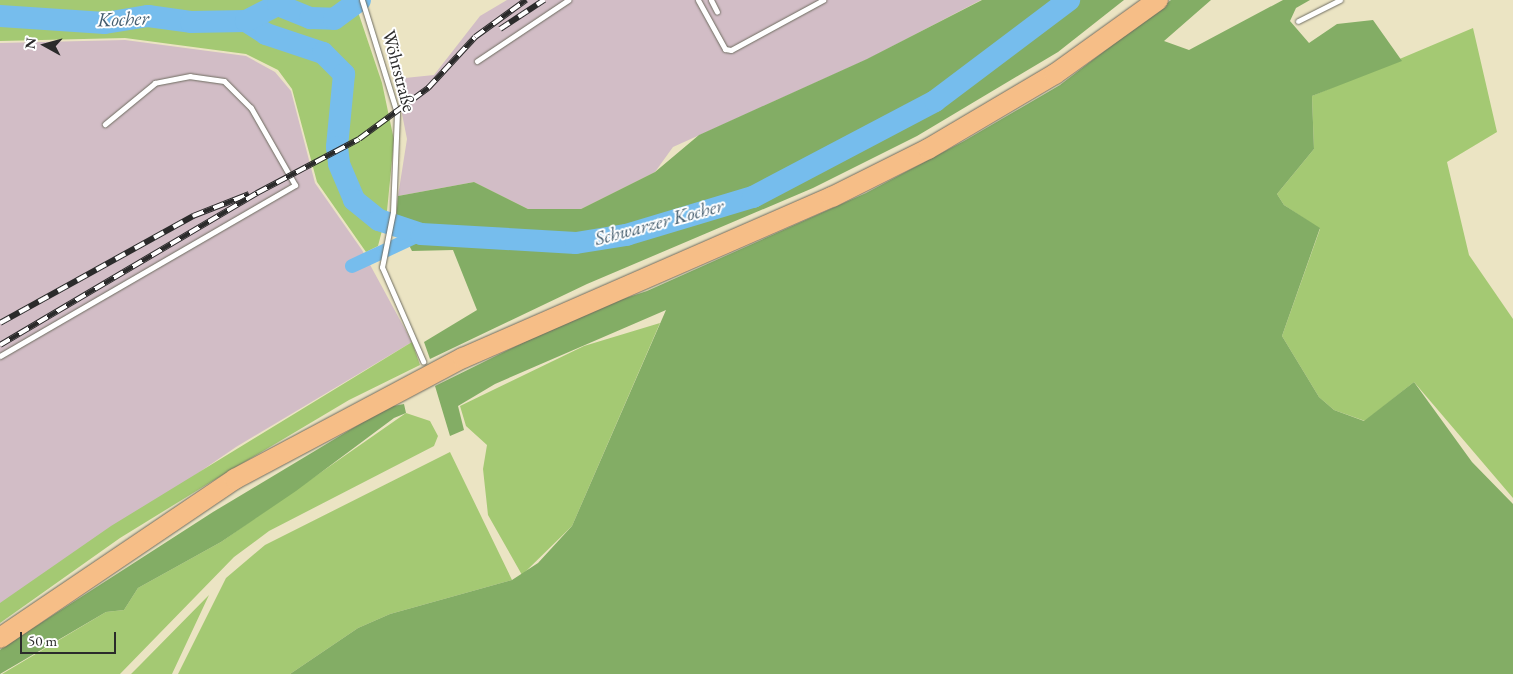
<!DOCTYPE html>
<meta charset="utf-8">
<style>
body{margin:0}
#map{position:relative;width:1513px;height:674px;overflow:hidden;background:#ebe4c3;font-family:"EB Garamond",serif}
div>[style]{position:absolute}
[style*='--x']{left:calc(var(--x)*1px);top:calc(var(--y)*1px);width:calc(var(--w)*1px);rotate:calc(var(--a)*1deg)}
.industrial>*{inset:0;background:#d2bdc6}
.green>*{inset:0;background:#a4c973}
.forest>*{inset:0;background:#83ad65}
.canal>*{height:14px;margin:-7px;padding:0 7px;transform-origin:7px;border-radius:7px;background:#76bded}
.river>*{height:22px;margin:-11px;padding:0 11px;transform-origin:11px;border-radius:11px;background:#76bded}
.roads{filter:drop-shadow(0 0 1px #6e6c60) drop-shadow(0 0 1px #6e6c60)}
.lane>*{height:5px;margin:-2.5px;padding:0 2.5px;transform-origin:2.5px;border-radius:2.5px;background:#fff}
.highway>*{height:20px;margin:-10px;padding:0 10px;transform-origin:10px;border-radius:10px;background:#f6be87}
.rail>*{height:5.5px;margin-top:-2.75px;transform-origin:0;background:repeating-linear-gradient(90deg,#fff 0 11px,#2b2b2b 0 22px);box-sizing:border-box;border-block:1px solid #2b2b2b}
span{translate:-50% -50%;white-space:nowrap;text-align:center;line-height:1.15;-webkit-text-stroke:4px #fff;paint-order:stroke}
.street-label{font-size:19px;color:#2b2b2b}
.water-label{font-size:20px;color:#455e6f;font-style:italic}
.north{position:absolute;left:20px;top:20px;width:50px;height:50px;-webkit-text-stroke:4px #fff;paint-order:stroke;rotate:277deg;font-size:14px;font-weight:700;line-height:20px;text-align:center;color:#2b2b2b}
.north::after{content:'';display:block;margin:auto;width:18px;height:22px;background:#2b2b2b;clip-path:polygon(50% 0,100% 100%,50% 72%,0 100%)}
.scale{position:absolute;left:20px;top:632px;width:96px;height:22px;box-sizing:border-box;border:2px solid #2b2b2b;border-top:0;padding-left:6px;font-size:15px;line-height:18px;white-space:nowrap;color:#2b2b2b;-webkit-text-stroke:4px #fff;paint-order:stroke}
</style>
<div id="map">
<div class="industrial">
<div style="clip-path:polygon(507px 0,981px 0,868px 59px,673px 147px,655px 172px,581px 209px,528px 209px,474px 182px,398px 196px,407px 139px,395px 79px,434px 75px,480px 16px)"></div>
<div style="clip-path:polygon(125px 40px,246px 56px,275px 72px,291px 91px,315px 183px,362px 250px,412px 342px,236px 447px,0 609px,0 43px)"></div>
</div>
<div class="green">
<div style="clip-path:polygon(0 0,354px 0,382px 83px,394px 140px,387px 211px,378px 246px,366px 252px,317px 182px,292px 89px,278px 70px,246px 54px,125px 38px,0 41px)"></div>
<div style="clip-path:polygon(1473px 28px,1497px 132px,1447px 162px,1469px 255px,1513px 319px,1513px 498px,1414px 382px,1365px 421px,1334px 410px,1319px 397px,1282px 336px,1320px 229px,1284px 205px,1277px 194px,1314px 149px,1312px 96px)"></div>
<div style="clip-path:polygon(660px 323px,572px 526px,522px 575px,488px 515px,483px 469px,487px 445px,466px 426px,460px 406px,584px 346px)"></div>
<div style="clip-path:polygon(412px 342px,420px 365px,349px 400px,211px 482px,120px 538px,0 623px,0 603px,111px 526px)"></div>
<div style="clip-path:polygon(406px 413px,430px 421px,438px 436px,434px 446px,269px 531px,234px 557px,120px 674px,2px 674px,106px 612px,124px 610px,138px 588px,221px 542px)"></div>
<div style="clip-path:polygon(450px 452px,512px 580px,390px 614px,358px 628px,290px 674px,178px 674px,226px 578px,265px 545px)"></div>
<div style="clip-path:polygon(209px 595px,172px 674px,131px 674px,141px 664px)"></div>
</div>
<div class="forest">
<div style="clip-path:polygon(982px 0,1124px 0,1058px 52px,917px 136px,813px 188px,587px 284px,430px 359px,424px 342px,477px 310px,453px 250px,412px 251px,396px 220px,398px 196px,474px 182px,528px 209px,581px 209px,655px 172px,699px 135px,867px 59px)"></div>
<div style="clip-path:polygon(1171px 0,1211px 0,1164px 41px,1189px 50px,1283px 0,1310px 0,1296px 8px,1290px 21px,1309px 43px,1337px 24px,1373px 20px,1402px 61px,1312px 96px,1314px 149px,1277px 194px,1284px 205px,1320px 228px,1282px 336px,1319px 397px,1334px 410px,1364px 421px,1414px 382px,1472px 462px,1513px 504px,1513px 674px,290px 674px,358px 628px,390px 614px,512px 580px,538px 563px,572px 526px,666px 310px,495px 384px,458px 406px,464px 430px,450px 436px,435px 386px,589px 310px,647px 291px,866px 193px,964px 141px,1060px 85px)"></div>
<div style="clip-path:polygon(404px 404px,406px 413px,394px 418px,296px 491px,221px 542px,138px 588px,124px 610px,106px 612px,0 674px,0 650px,5px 646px,213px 512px,388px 407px)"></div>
</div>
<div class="canal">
<div style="--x:352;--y:266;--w:76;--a:-24.9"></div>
</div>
<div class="river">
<div style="--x:0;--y:16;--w:105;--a:3.8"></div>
<div style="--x:105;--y:23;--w:44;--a:-9.2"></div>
<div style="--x:148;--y:16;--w:43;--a:7.9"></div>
<div style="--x:191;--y:22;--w:55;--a:-1"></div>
<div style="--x:246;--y:21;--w:24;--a:33"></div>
<div style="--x:266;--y:34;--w:60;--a:18.4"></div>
<div style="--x:323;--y:53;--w:30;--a:45"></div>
<div style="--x:344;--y:74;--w:73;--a:95.5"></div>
<div style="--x:337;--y:147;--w:17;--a:83"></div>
<div style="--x:339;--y:164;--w:39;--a:67"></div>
<div style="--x:354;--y:200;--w:32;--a:39"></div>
<div style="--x:379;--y:220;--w:44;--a:18.4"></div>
<div style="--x:421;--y:234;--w:155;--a:3.3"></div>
<div style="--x:576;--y:243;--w:51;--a:-9.1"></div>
<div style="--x:626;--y:235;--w:133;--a:-16.7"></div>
<div style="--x:753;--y:197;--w:206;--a:-27.8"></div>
<div style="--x:935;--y:101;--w:168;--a:-37"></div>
<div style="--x:246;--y:21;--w:36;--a:-27"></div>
<div style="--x:278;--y:5;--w:35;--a:22"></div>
<div style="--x:310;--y:18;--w:24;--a:2"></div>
<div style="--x:334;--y:19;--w:32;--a:-36"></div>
</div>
<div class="roads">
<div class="lane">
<div style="--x:362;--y:0;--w:118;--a:72.8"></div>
<div style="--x:397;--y:113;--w:99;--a:92.3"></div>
<div style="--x:393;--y:212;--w:56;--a:101.3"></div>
<div style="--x:382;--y:267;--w:103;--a:66.4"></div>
<div style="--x:698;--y:0;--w:56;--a:61.1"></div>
<div style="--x:725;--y:49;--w:6;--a:9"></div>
<div style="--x:731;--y:50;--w:105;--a:-28.5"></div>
<div style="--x:711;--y:0;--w:13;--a:63"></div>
<div style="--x:1298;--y:21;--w:47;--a:-26.6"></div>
<div style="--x:477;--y:61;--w:110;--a:-33.8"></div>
<div style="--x:0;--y:356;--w:341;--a:-30.1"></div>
<div style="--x:295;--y:185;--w:89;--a:-119.7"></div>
<div style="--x:251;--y:108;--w:38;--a:-135"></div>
<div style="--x:224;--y:81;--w:34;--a:-172"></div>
<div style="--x:190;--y:76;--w:36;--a:169"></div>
<div style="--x:155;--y:83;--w:65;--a:140.6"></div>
</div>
<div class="highway">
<div style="--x:0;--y:638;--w:284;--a:-34.1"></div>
<div style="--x:235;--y:479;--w:258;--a:-28"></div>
<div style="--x:463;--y:358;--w:403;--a:-23.6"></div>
<div style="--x:832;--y:197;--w:107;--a:-26.6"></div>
<div style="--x:928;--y:149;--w:147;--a:-30.6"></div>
<div style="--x:1055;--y:74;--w:127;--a:-35.7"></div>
</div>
</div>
<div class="rail">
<div style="--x:500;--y:29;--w:53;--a:-33.4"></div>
<div style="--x:0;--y:323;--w:221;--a:-29"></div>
<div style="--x:193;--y:216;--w:60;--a:-21.4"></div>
<div style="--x:0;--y:345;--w:299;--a:-30.6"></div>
<div style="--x:257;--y:193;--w:115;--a:-27.9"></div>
<div style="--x:359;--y:139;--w:86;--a:-36.5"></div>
<div style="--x:428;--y:88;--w:69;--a:-47.3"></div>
<div style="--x:475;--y:37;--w:63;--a:-36"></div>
</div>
<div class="street-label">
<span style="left:399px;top:71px;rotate:75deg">Wöhrstraße</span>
</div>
<div class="water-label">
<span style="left:123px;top:19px;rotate:-2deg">Kocher</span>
<span style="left:659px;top:222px;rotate:-15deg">Schwarzer Kocher</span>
</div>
<div class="north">N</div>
<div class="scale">50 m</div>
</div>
